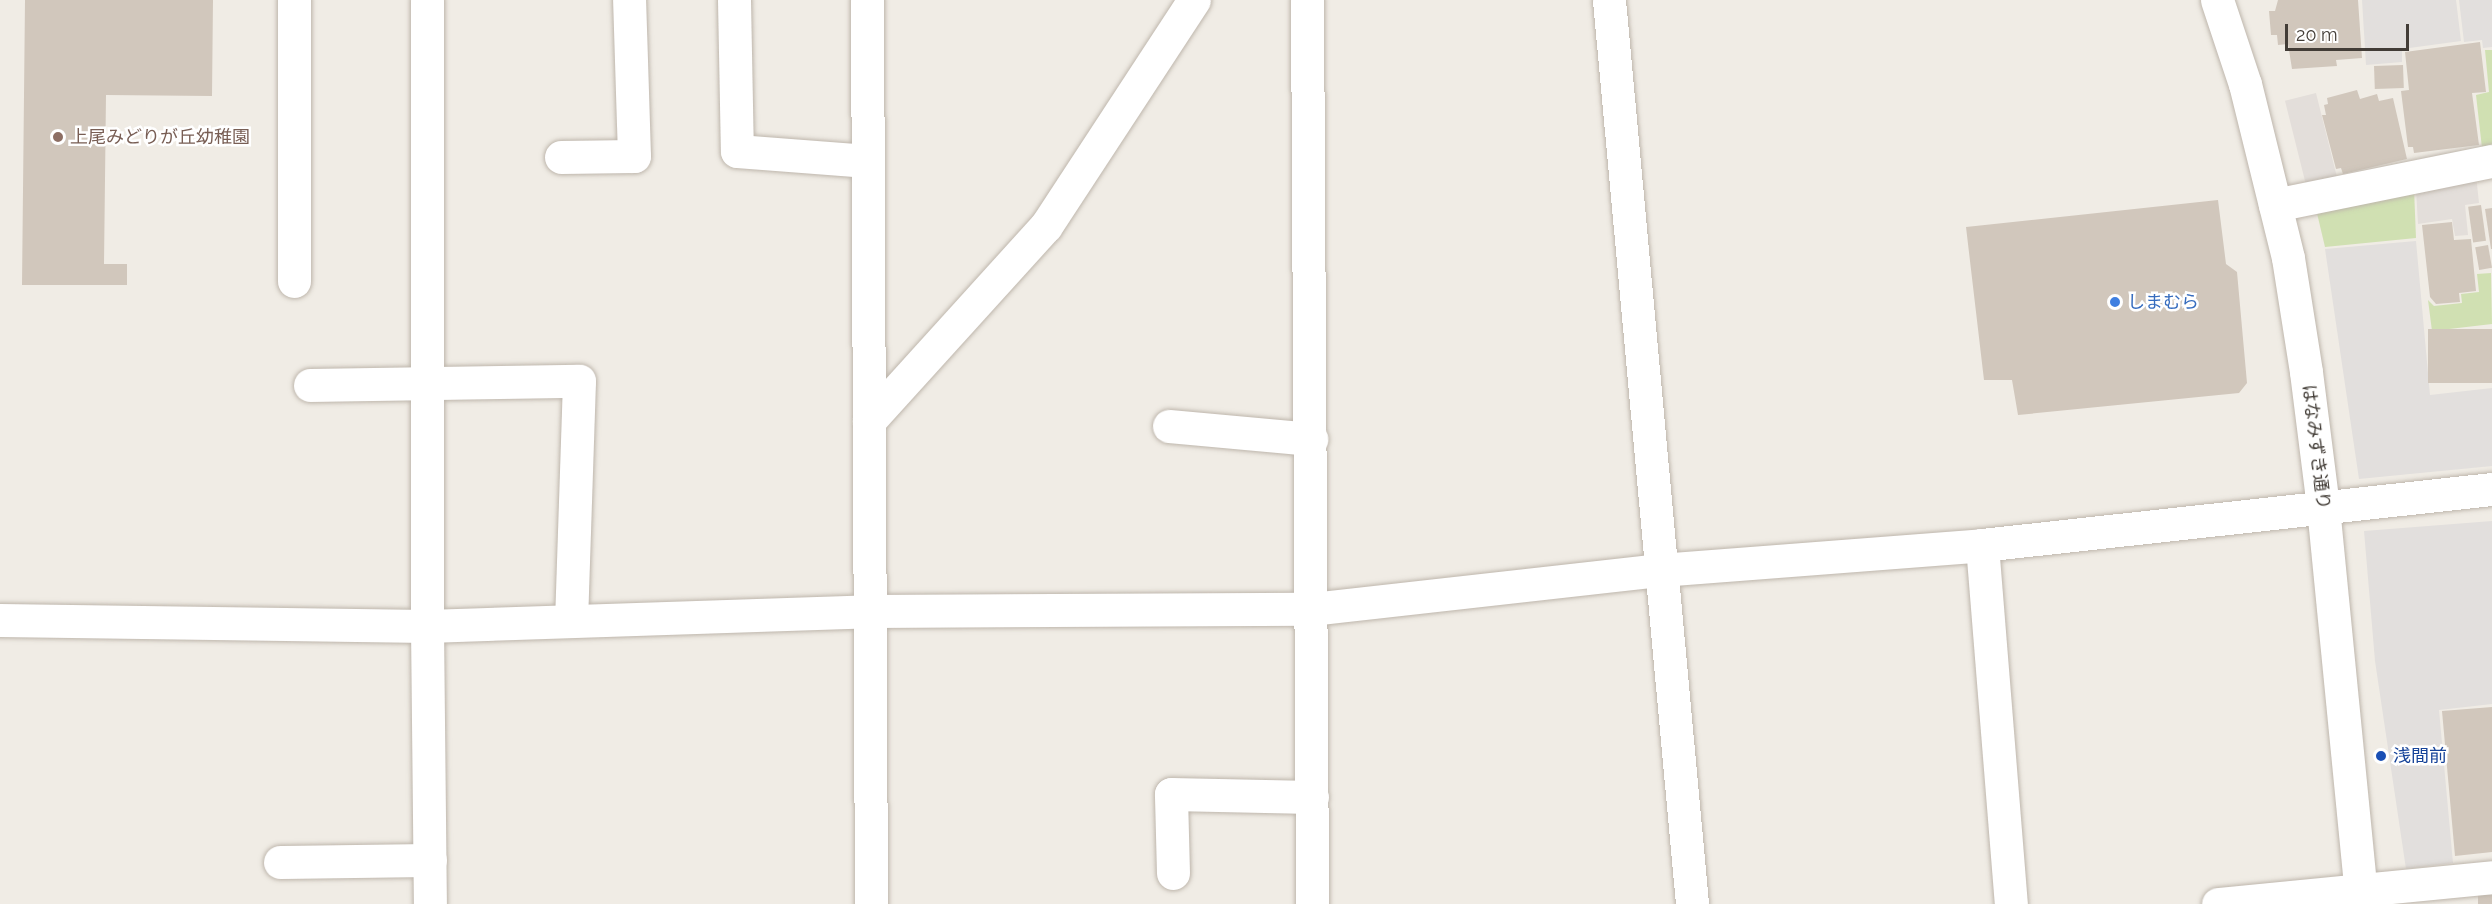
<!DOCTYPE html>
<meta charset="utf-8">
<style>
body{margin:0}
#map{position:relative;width:2492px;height:904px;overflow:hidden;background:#f0ece5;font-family:Raleway,"Noto Sans JP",sans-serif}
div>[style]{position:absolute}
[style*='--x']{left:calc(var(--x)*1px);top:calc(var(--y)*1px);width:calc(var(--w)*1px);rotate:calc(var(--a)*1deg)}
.industrial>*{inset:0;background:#e3deda;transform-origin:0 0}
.green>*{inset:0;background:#d0e0b2}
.parking>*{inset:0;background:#e2dfdd}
.building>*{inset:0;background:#d1c7bc;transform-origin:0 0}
.roads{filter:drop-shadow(0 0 2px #beb6ac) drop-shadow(0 0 2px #beb6ac)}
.minor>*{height:33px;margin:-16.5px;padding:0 16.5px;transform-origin:16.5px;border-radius:16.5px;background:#fff}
.dots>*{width:16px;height:16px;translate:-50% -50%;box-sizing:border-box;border:3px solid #fff;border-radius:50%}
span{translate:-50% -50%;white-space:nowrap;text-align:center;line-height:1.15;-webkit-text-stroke:5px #fff;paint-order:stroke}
.education-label{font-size:18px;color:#785e54}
.left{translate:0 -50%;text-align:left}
.shop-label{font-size:18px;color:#366cbe}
.street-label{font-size:18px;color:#423c36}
.transit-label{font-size:18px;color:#164399}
.scale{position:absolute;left:2285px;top:24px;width:124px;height:27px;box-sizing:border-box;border:3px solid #423c36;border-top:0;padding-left:8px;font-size:18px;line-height:21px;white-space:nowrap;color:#423c36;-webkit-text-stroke:4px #fff;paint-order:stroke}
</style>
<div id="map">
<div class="industrial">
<div style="left:2316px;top:93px;width:89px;height:32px;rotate:76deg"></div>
<div style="clip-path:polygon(2476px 175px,2479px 203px,2465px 205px,2468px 235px,2455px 236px,2452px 219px,2418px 224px,2416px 189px)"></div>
</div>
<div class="green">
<div style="clip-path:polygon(2485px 50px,2492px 50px,2492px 146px,2482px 148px,2476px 95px,2489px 92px)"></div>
<div style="clip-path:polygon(2414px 189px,2416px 238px,2325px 247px,2316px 209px)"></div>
<div style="clip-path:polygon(2491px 273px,2492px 324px,2432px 331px,2428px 300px,2434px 306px,2462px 303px,2461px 294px,2479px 292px,2477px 274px)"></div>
</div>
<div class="parking">
<div style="clip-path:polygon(2362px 0,2456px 0,2461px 41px,2402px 49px,2402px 62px,2366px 65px)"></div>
<div style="clip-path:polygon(2459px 0,2492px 0,2492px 47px,2483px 48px,2482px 40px,2464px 42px)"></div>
<div style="clip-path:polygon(2416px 241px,2430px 395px,2492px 388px,2492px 466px,2359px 479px,2325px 249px)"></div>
<div style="clip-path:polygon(2492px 521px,2492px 704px,2439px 710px,2453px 863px,2406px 869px,2375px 661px,2364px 531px)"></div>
</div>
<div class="building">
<div style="clip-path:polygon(25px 0,213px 0,212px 96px,106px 95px,104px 264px,127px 264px,127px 285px,22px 285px)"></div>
<div style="clip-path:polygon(2278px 0,2358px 0,2362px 58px,2336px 60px,2337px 66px,2292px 69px,2288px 44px,2278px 45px,2277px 35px,2271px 35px,2269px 11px,2275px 11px)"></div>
<div style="clip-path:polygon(2480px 42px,2486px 92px,2472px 93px,2479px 145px,2414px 153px,2413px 147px,2408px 147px,2401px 91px,2409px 90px,2405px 52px)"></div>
<div style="left:2403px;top:65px;width:23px;height:29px;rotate:88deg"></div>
<div style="clip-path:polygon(2357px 90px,2360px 99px,2377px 94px,2379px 101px,2393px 98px,2407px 159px,2343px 174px,2341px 168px,2336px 169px,2322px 115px,2326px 115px,2324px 105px,2328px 104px,2327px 98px)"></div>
<div style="clip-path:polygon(2218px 200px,2226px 264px,2237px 272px,2247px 383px,2239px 393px,2018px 415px,2012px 380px,1984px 380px,1966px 227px)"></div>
<div style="left:2481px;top:205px;width:36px;height:13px;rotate:82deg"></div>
<div style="clip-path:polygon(2492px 208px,2492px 249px,2491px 249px,2485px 209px)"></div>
<div style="clip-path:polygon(2452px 222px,2454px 240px,2471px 239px,2476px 291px,2459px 293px,2460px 302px,2436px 304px,2430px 297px,2422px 225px)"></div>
<div style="left:2488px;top:245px;width:23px;height:13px;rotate:80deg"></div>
<div style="left:2492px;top:329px;width:54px;height:64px;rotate:90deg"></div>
<div style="clip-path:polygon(2492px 707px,2492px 852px,2455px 856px,2442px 711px)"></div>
<div style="left:2492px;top:895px;width:9px;height:14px;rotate:90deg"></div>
</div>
<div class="roads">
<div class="minor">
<div style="--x:427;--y:0;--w:626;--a:90"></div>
<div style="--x:427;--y:626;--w:278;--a:89.4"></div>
<div style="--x:734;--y:0;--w:151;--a:88.9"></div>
<div style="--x:737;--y:151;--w:131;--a:4.4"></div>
<div style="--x:867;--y:0;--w:904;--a:89.75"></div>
<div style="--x:1307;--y:0;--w:904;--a:89.68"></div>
<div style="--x:1609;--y:0;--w:908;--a:84.75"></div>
<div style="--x:2217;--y:0;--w:89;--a:71.6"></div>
<div style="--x:2245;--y:84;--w:179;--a:76.1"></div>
<div style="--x:2288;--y:258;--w:115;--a:81"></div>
<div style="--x:2306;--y:372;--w:136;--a:82.8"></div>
<div style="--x:2323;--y:507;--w:399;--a:84.4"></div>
<div style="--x:561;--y:157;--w:73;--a:-0.8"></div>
<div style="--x:634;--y:156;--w:156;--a:-91.8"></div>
<div style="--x:2275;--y:205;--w:221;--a:-11.5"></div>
<div style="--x:294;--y:281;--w:281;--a:-90"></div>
<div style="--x:310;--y:385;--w:269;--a:-0.9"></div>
<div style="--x:579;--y:381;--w:240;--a:91.9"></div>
<div style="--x:869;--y:421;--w:263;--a:-47.8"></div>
<div style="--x:1046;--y:226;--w:270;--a:-56.8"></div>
<div style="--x:1169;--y:426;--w:143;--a:5.2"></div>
<div style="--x:1982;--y:545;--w:360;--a:85.4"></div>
<div style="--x:0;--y:620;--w:427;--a:0.8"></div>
<div style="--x:427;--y:626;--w:443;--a:-1.9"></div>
<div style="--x:870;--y:611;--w:441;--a:-0.3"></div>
<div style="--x:1311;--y:609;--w:351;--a:-6.4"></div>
<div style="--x:1660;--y:570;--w:323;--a:-4.4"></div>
<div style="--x:1982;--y:545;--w:513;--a:-6.27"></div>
<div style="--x:280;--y:862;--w:150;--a:-0.8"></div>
<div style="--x:1173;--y:873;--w:79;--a:-91.5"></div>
<div style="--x:1171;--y:794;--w:141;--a:1.2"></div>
<div style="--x:2218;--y:904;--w:275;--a:-5.6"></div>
</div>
</div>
<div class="dots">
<div style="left:58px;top:137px;background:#8d6e63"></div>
<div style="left:2115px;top:302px;background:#3f7fe0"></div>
<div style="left:2381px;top:756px;background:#1a4fb4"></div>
</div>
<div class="education-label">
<span class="left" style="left:70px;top:137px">上尾みどりが丘幼稚園</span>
</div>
<div class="shop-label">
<span class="left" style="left:2127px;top:302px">しまむら</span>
</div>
<div class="street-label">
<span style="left:2316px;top:447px;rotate:83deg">はなみずき通り</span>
</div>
<div class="transit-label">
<span class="left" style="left:2393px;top:756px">浅間前</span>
</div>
<div class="scale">20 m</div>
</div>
